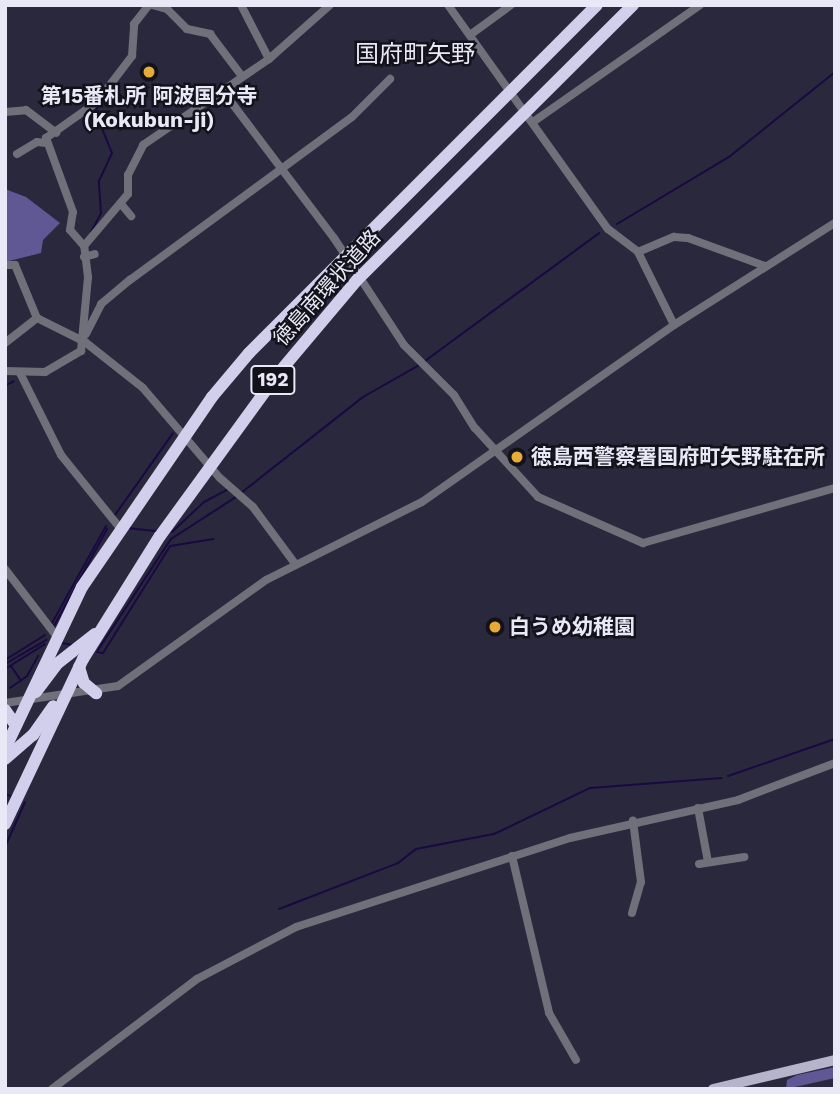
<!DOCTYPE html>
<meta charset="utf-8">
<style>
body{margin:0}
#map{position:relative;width:840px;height:1094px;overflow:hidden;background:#2a283d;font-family:"Work Sans","Noto Sans JP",sans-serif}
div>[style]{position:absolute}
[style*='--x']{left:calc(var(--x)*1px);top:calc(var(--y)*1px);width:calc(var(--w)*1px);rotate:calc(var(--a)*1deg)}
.forest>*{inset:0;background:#605795}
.stream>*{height:2px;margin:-1px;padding:0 1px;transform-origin:1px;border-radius:1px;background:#1a0941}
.minor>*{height:8px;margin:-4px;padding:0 4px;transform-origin:4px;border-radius:4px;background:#70707b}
.major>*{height:10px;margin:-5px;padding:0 5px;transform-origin:5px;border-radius:5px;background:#b6b4cb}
.highway>*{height:12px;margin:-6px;padding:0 6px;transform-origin:6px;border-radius:6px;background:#d1cfeb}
.dots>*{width:19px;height:19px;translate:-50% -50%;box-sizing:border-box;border:4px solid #13121b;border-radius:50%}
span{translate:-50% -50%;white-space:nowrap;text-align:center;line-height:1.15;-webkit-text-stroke:5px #13121b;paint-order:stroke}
.shield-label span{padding:2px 5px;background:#13121b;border:2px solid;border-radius:5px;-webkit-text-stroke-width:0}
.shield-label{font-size:19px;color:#e9e8f6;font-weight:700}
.poi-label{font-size:21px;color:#e9e8f6;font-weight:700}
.left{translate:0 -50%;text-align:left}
.street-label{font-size:21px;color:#e9e8f6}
.quarter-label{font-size:24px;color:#e9e8f6}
.frame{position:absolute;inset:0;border:7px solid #e9e8f6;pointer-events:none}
</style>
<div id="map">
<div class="forest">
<div style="clip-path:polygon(5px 189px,26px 197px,60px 223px,43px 240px,41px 253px,5px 262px)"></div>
<div style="clip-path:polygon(835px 1067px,835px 1078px,786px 1089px,787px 1080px,797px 1075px)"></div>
</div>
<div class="stream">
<div style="--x:617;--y:224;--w:131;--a:-30.9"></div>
<div style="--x:729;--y:157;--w:136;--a:-38.7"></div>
<div style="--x:91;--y:232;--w:21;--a:-62"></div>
<div style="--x:101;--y:213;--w:32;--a:-94"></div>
<div style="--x:99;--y:181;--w:31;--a:-65"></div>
<div style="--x:112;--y:153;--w:45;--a:-112"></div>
<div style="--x:95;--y:111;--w:35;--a:-53"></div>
<div style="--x:425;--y:361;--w:216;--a:-36.3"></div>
<div style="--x:5;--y:386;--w:10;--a:-29"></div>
<div style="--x:241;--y:493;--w:155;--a:-38.2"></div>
<div style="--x:363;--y:397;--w:67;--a:-29.6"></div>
<div style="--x:115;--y:515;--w:100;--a:-54.7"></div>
<div style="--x:127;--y:528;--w:30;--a:6"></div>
<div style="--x:172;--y:532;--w:44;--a:-43.2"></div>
<div style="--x:204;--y:502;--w:26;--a:-28"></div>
<div style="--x:52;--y:623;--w:111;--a:-60.9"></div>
<div style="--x:54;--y:626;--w:111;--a:-61.3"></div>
<div style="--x:62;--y:643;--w:11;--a:10"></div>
<div style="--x:98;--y:650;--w:133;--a:-56.7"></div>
<div style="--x:171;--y:539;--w:77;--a:-32.9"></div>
<div style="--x:97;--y:652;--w:6;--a:9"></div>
<div style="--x:103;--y:653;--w:126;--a:-57.9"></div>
<div style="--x:170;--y:546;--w:44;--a:-9.2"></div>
<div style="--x:5;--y:660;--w:47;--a:-32"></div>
<div style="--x:5;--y:664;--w:48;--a:-30.3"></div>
<div style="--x:11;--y:666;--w:18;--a:56"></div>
<div style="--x:5;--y:669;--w:47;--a:-32"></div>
<div style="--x:10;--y:688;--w:21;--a:-35"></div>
<div style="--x:27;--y:676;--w:23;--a:-61"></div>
<div style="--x:728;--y:776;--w:113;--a:-19.1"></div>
<div style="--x:5;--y:794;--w:6;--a:18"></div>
<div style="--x:5;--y:847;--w:49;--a:-66"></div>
<div style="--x:279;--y:909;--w:128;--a:-21.1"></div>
<div style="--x:398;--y:863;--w:23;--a:-38"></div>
<div style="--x:416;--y:849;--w:79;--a:-10.9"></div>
<div style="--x:494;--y:834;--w:106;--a:-25.6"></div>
<div style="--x:590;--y:788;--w:132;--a:-4.3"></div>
</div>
<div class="minor">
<div style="--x:152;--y:5;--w:16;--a:15"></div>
<div style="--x:167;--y:9;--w:28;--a:45"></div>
<div style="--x:187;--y:29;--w:24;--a:12"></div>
<div style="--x:210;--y:34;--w:51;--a:52.9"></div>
<div style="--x:241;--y:5;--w:61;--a:62.6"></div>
<div style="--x:448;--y:5;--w:275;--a:54.5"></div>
<div style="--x:608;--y:229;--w:38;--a:37"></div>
<div style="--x:638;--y:252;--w:39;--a:-23"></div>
<div style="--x:674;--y:237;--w:14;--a:4"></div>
<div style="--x:688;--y:238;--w:82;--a:20"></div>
<div style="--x:470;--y:35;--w:51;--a:-36.2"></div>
<div style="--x:222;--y:90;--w:186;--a:52.9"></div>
<div style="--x:334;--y:238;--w:128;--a:56.8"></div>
<div style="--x:404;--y:345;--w:71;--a:45"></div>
<div style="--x:454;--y:395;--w:39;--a:58"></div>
<div style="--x:475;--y:428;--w:93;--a:47.6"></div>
<div style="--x:538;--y:497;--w:115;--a:23.7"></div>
<div style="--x:643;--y:543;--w:200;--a:-16"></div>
<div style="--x:5;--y:112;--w:21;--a:-5"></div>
<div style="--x:26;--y:110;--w:38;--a:37"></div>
<div style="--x:533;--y:122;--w:204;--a:-35"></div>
<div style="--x:17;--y:154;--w:23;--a:-31"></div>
<div style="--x:37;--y:142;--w:9;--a:6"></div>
<div style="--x:121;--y:204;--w:16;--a:50"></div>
<div style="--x:84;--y:246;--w:21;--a:-131"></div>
<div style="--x:70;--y:230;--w:18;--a:-81"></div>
<div style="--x:73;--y:212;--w:79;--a:-110"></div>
<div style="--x:46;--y:138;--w:62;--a:-35.2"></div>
<div style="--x:97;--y:102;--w:58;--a:-52.7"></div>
<div style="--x:132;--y:56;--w:32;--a:-86"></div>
<div style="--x:134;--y:24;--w:24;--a:-52"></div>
<div style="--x:638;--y:252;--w:81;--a:63.7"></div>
<div style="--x:84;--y:257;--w:11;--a:-15"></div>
<div style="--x:5;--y:265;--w:10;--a:0"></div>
<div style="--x:15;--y:265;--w:57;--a:67.5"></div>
<div style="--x:37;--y:318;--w:54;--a:26.6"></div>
<div style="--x:85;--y:342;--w:74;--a:38.4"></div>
<div style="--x:143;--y:388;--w:118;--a:49.5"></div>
<div style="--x:220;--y:478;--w:44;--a:41.3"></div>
<div style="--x:253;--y:507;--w:72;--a:53.4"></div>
<div style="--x:86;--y:334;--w:34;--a:-63"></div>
<div style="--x:101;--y:304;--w:38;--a:-40"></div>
<div style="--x:130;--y:280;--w:275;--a:-36.3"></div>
<div style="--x:352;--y:117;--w:54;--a:-45"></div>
<div style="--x:5;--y:343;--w:41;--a:-38"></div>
<div style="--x:5;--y:371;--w:40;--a:1.4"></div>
<div style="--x:45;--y:372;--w:42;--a:-30.3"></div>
<div style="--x:81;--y:351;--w:74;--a:-84.6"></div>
<div style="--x:88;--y:277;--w:31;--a:-97"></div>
<div style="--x:84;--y:246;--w:68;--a:-49.8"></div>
<div style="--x:128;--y:194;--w:19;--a:-90"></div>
<div style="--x:128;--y:175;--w:34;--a:-63"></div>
<div style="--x:143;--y:145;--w:153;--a:-34.3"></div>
<div style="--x:269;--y:59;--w:81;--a:-41.5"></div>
<div style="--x:20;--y:373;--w:92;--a:63.4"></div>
<div style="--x:61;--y:455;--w:92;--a:51.1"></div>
<div style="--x:5;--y:569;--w:87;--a:52.5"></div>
<div style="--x:5;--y:703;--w:114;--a:-8.6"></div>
<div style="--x:118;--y:686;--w:182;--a:-35.6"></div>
<div style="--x:266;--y:580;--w:174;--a:-26.6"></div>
<div style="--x:422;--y:502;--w:308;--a:-35.1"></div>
<div style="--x:674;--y:325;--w:191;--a:-32.4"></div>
<div style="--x:698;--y:808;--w:55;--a:79.5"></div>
<div style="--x:512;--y:856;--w:161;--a:76.7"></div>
<div style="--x:549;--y:1013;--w:54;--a:60.1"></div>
<div style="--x:699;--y:864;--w:46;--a:-8.8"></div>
<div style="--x:632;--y:913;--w:32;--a:-74"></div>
<div style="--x:641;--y:882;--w:62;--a:-97.5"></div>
<div style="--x:52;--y:1089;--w:182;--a:-37.2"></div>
<div style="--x:197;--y:979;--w:112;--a:-27.7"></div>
<div style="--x:296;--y:927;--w:288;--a:-18"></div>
<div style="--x:570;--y:838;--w:172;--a:-12.7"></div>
<div style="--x:738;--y:800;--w:104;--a:-20.9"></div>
</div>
<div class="major">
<div style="--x:713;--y:1089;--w:125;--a:-13.4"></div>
</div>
<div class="highway">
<div style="--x:79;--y:667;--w:17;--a:73"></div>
<div style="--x:84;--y:683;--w:16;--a:40"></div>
<div style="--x:36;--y:692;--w:36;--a:-53"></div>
<div style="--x:58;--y:663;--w:47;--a:-38.1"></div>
<div style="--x:5;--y:710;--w:19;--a:55"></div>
<div style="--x:5;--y:749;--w:179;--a:-64.6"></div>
<div style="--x:82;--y:587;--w:230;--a:-55.6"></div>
<div style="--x:212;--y:397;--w:57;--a:-49.9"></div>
<div style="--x:249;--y:353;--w:492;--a:-45"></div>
<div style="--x:5;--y:759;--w:37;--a:-41"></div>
<div style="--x:33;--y:735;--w:35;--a:-55"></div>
<div style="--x:5;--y:824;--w:183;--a:-64.7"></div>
<div style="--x:83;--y:659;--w:145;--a:-58"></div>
<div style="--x:160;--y:536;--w:199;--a:-54"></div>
<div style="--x:277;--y:375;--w:124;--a:-49.9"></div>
<div style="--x:357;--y:280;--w:390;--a:-44.9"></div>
</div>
<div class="dots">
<div style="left:149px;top:72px;background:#e9ab38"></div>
<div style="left:517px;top:457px;background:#e9ab38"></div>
<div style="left:495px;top:627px;background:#e9ab38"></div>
</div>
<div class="shield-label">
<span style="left:273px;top:380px">192</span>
</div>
<div class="poi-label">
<span style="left:149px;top:108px">第15番札所 阿波国分寺<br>(Kokubun-ji)</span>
<span class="left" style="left:531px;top:457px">徳島西警察署国府町矢野駐在所</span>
<span class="left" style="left:509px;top:627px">白うめ幼稚園</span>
</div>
<div class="street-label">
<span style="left:327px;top:288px;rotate:-48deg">徳島南環状道路</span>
</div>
<div class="quarter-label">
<span style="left:415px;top:55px">国府町矢野</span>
</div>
<div class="frame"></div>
</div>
